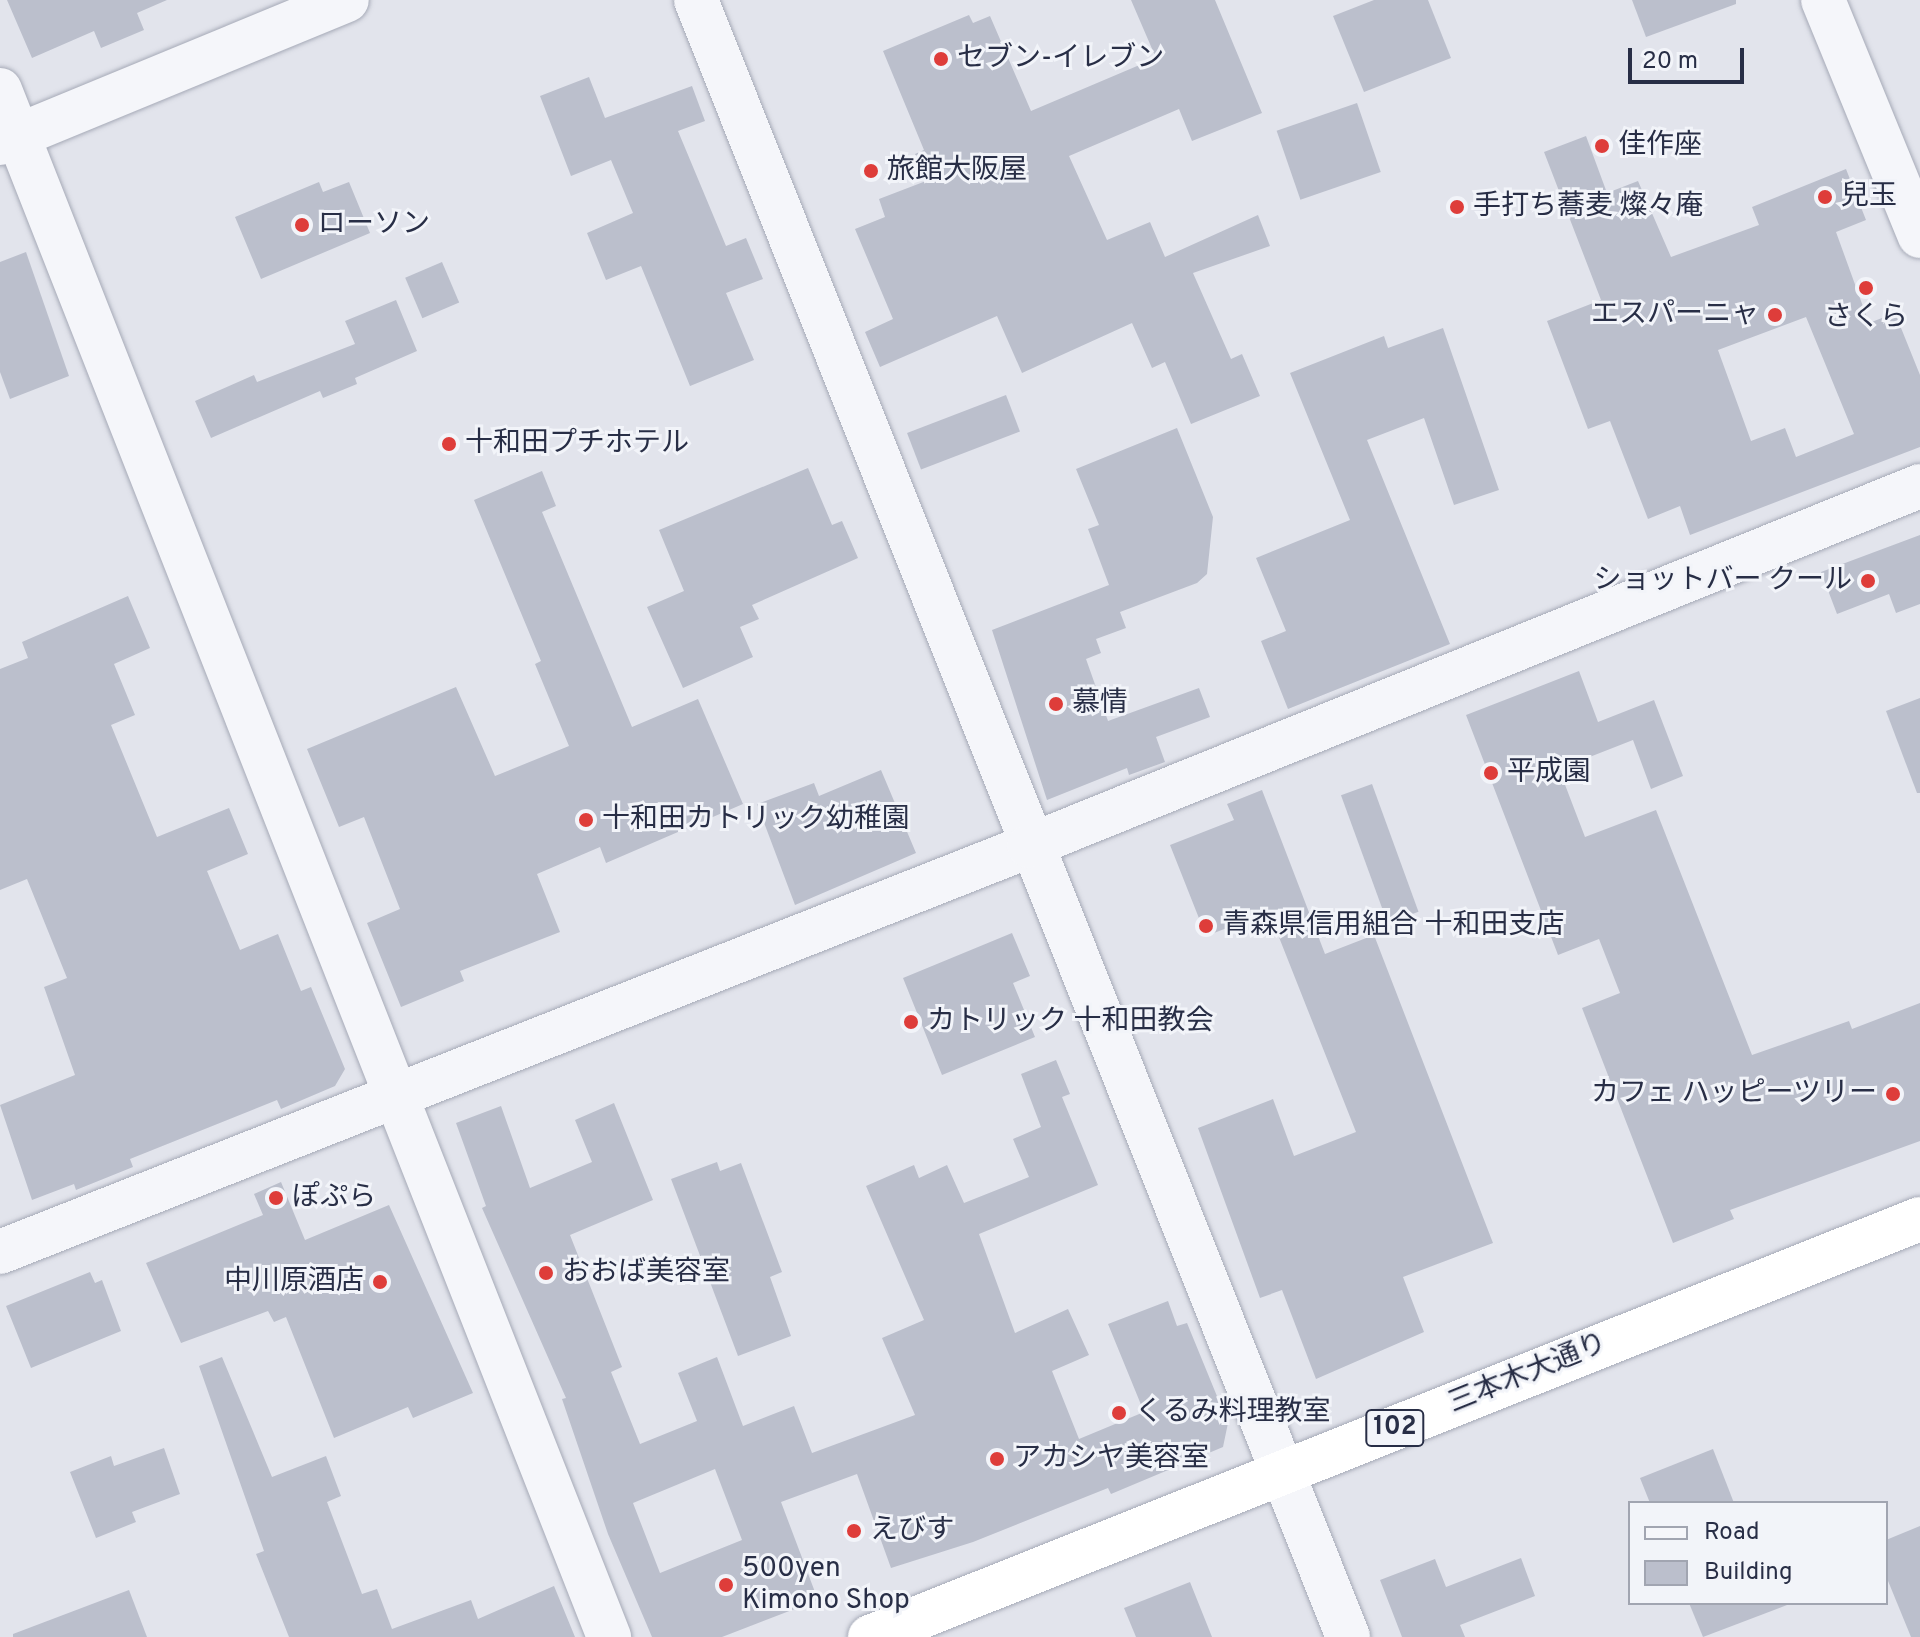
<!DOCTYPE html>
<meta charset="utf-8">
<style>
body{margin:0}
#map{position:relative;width:1920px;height:1637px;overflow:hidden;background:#e2e4ec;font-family:Overpass,"Noto Sans JP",sans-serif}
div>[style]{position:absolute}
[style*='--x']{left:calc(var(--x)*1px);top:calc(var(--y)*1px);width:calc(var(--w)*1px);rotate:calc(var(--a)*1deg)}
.building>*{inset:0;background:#bbbfcc;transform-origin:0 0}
.roads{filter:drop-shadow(0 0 2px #a6aab7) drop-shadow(0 0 2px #a6aab7)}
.minor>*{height:44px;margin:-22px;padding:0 22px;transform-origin:22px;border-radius:22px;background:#f5f6fa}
.highway>*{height:44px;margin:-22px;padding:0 22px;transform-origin:22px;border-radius:22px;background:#fff}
.dots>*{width:22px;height:22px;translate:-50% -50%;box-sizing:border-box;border:4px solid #f2f4f9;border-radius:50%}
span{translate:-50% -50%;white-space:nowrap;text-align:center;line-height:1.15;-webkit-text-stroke:6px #f2f4f9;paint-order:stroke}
.shield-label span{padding:2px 6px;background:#f2f4f9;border:2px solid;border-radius:6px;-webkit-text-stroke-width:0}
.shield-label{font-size:26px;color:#282e46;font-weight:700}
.poi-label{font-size:28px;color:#282e46}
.left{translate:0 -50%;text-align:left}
.right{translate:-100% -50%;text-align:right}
.street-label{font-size:28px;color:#282e46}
.legend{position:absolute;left:1628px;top:1501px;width:260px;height:104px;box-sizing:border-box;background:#f2f4f9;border:2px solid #a1a5b1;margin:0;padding:10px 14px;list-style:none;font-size:24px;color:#282e46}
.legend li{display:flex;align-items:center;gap:16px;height:40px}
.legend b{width:40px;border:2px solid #a1a5b1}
.scale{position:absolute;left:1628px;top:48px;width:116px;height:36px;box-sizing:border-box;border:4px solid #282e46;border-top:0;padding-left:10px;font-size:24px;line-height:28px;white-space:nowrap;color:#282e46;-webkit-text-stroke:6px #f2f4f9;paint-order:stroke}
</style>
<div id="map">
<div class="building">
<div style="clip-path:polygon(7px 0,167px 0,137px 13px,144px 30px,101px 48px,94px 31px,32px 58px)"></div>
<div style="clip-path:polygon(1131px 0,1215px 0,1262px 113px,1192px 141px,1179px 109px,1069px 156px,1107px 240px,1150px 222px,1165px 257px,1258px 215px,1270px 246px,1193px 273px,1231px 359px,1242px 354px,1260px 396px,1191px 424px,1165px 362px,1152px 368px,1132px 323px,1022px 373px,997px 316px,880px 367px,865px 332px,893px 319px,855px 229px,885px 217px,879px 199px,926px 181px,915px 154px,924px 150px,883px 51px,969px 15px,973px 23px,990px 16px,1031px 111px,1156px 58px)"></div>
<div style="clip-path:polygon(1374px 0,1428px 0,1451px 58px,1364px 92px,1333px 16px)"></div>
<div style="clip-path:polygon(1632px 0,1736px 0,1736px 4px,1646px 37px)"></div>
<div style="clip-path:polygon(589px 77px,605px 118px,692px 86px,705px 121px,678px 131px,726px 246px,746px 238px,763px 279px,726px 293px,754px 360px,690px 386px,641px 266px,606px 280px,587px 233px,633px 213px,611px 160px,571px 176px,540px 96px)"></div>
<div style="left:1357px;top:103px;width:73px;height:85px;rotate:71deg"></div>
<div style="clip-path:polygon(evenodd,1586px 136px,1607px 193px,1638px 181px,1671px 257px,1759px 225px,1752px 207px,1846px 169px,1866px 220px,1836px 232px,1869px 323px,1895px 313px,1920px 375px,1920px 447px,1690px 535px,1680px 506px,1648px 519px,1610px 421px,1588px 429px,1547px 321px,1601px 300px,1544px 152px,1586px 136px,1806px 317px,1854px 434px,1796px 457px,1785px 428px,1751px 441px,1718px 350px,1806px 317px)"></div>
<div style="clip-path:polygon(319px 182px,323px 192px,349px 182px,370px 233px,261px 279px,235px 217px)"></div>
<div style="clip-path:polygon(26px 252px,69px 376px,10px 399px,0 372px,0 262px)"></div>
<div style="left:442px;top:262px;width:44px;height:40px;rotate:67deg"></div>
<div style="clip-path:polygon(396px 300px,417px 351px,355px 378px,357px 384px,323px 398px,320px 391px,211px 438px,195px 401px,254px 375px,257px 382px,355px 344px,345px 321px)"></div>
<div style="clip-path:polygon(1443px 328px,1499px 490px,1454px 505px,1424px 418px,1367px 440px,1450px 644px,1288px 709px,1261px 641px,1286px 631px,1256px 558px,1350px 520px,1290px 373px,1384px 336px,1388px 348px)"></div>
<div style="left:1006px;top:395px;width:39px;height:106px;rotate:69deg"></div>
<div style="clip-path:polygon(1177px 428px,1213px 517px,1207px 574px,1197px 583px,1120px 612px,1126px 628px,1096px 639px,1101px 653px,1086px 659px,1108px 721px,1199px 688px,1210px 717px,1156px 737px,1165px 762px,1129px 775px,1127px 768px,1047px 800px,992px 630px,1109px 585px,1088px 529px,1099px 525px,1076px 469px)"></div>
<div style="clip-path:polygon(808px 468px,832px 525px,842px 521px,858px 558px,752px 605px,759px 619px,740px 627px,753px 657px,683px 688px,647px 607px,684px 591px,659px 530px)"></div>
<div style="clip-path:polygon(542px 471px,556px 506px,542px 512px,632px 727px,698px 699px,743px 804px,606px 863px,600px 847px,537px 874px,560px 932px,460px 971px,464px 981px,401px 1007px,367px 923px,400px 909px,364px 817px,339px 827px,307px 749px,456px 687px,495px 776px,569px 746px,535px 664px,541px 661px,474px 500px)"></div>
<div style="clip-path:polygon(1920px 535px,1920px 604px,1896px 613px,1889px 594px,1837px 614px,1821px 572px)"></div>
<div style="clip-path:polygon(128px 596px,150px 648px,114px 664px,135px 715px,111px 725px,157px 837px,229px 808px,248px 854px,207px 871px,240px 950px,278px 934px,301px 991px,311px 987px,345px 1069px,335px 1086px,281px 1109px,277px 1100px,130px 1159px,133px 1167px,76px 1190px,74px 1184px,32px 1200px,0 1105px,75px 1075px,44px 987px,67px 978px,27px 879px,0 890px,0 669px,28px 658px,22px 642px)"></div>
<div style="clip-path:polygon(1579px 671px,1598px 722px,1654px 700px,1683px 776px,1651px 789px,1633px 740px,1559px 769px,1585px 837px,1656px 810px,1752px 1055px,1849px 1021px,1852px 1029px,1920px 1003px,1920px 1141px,1730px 1210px,1734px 1219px,1673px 1243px,1582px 1008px,1620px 993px,1599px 939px,1558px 955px,1466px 715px)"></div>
<div style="clip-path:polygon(1920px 698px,1920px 793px,1917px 793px,1886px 711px)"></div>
<div style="clip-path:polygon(881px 770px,916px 853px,795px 905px,757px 804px,814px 783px,819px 796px)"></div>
<div style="left:1372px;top:784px;width:136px;height:33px;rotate:70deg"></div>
<div style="clip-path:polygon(1262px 790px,1325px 954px,1374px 935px,1493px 1243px,1403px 1277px,1424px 1332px,1316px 1379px,1282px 1290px,1260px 1298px,1198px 1128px,1273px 1099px,1294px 1156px,1356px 1132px,1269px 912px,1206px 936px,1170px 845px,1234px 820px,1227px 804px)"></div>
<div style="clip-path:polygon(1012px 933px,1030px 976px,1013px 983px,1035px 1037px,942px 1075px,903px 978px)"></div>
<div style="clip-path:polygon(evenodd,1056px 1060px,1070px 1094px,1062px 1097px,1098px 1185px,979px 1234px,1015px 1333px,1068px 1309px,1089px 1355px,1052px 1371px,1079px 1439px,1144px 1412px,1108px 1324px,1168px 1301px,1177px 1326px,1187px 1323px,1228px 1423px,1223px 1447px,1111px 1494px,1108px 1488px,973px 1542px,891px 1568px,857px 1474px,781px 1502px,818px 1600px,722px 1637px,652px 1637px,608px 1534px,562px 1399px,566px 1398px,482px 1208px,486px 1206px,456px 1123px,501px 1106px,530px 1188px,592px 1162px,575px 1120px,614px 1103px,653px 1200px,570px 1235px,622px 1367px,611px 1372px,640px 1444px,697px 1421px,678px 1373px,717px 1357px,743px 1426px,794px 1406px,812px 1453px,915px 1415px,882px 1338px,924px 1320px,866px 1186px,914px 1165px,919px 1178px,947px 1165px,964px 1203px,1029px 1177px,1013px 1139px,1041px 1127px,1021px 1074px,1056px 1060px,715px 1469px,742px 1540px,660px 1573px,633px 1503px,715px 1469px)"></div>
<div style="clip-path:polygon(717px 1162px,720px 1171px,741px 1163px,782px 1272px,770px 1277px,791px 1336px,738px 1356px,671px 1179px)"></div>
<div style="clip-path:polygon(281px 1182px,305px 1240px,389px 1205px,473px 1393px,413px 1418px,408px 1407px,334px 1438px,286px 1317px,274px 1322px,268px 1311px,181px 1343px,146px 1263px,263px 1215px,254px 1194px)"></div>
<div style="clip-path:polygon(90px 1272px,95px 1283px,102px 1280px,121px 1331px,31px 1368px,6px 1306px)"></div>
<div style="clip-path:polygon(222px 1357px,272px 1477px,326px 1456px,341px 1496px,327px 1502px,362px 1594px,377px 1589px,392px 1629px,471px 1600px,478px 1619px,554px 1586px,575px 1637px,289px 1637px,256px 1554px,264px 1551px,199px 1366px)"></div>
<div style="clip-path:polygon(164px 1448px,180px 1494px,132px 1512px,136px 1522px,96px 1538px,70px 1472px,111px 1456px,114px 1466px)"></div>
<div style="clip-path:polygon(1713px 1449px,1734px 1503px,1650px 1503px,1640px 1478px)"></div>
<div style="clip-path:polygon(1920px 1526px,1920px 1637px,1911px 1637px,1886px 1576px,1886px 1540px)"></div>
<div style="clip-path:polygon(1521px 1558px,1535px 1596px,1460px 1625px,1465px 1637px,1402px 1637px,1380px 1580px,1435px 1559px,1446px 1587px)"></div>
<div style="clip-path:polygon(1190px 1582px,1212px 1637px,1136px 1637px,1124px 1608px)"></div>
<div style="clip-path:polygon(129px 1590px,147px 1637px,13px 1637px,13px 1634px)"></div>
<div style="clip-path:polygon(1689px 1603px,1786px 1603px,1787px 1605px,1703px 1637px)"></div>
</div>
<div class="roads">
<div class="minor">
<div style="--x:696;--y:0;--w:1762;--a:68.28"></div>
<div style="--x:1823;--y:0;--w:255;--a:67.7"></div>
<div style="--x:0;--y:90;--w:1663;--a:68.51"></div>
<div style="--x:0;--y:143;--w:375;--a:-22.4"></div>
<div style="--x:0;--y:1252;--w:1106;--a:-21.53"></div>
<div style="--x:1029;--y:846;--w:961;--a:-22"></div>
</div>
<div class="highway">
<div style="--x:870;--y:1637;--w:1130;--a:-21.71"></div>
</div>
</div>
<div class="dots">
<div style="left:941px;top:59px;background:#de3d3a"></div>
<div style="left:1602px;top:146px;background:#de3d3a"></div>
<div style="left:871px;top:171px;background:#de3d3a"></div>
<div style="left:1825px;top:197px;background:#de3d3a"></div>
<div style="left:1457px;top:207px;background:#de3d3a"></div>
<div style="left:302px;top:225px;background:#de3d3a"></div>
<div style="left:1866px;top:288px;background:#de3d3a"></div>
<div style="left:1775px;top:315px;background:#de3d3a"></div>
<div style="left:449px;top:444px;background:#de3d3a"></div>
<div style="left:1868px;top:581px;background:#de3d3a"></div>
<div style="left:1056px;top:704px;background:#de3d3a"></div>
<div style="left:1491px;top:773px;background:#de3d3a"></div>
<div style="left:586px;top:820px;background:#de3d3a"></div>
<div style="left:1206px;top:926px;background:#de3d3a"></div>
<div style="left:911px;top:1022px;background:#de3d3a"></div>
<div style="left:1893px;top:1094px;background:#de3d3a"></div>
<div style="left:276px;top:1198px;background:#de3d3a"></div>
<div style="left:546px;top:1273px;background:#de3d3a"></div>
<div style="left:380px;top:1282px;background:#de3d3a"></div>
<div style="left:1119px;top:1413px;background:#de3d3a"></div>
<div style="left:997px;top:1459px;background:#de3d3a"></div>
<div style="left:854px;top:1531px;background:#de3d3a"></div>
<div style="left:726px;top:1585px;background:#de3d3a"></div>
</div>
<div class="shield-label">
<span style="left:1395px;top:1428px">102</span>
</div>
<div class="poi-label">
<span class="left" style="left:957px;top:59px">セブン-イレブン</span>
<span class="left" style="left:1618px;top:146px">佳作座</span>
<span class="left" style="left:887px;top:171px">旅館大阪屋</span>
<span class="left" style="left:1841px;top:197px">兒玉</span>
<span class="left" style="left:1473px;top:207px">手打ち蕎麦 燦々庵</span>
<span class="left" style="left:318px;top:225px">ローソン</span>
<span class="right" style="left:1759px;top:315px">エスパーニャ</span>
<span style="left:1866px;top:318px">さくら</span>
<span class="left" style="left:465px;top:444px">十和田プチホテル</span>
<span class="right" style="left:1852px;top:581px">ショットバー クール</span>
<span class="left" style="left:1072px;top:704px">慕情</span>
<span class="left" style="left:1507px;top:773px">平成園</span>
<span class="left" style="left:602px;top:820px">十和田カトリック幼稚園</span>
<span class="left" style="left:1222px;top:926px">青森県信用組合 十和田支店</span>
<span class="left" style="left:927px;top:1022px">カトリック 十和田教会</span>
<span class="right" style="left:1877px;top:1094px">カフェ ハッピーツリー</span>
<span class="left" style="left:292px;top:1198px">ぽぷら</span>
<span class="left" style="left:562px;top:1273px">おおば美容室</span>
<span class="right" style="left:364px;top:1282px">中川原酒店</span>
<span class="left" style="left:1135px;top:1413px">くるみ料理教室</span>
<span class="left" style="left:1013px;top:1459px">アカシヤ美容室</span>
<span class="left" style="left:870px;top:1531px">えびす</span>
<span class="left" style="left:742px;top:1585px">500yen<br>Kimono Shop</span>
</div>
<div class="street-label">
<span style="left:1528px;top:1374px;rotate:-22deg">三本木大通り</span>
</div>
<ul class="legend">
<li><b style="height:10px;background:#f5f6fa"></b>Road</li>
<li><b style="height:22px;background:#bbbfcc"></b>Building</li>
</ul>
<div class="scale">20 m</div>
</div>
